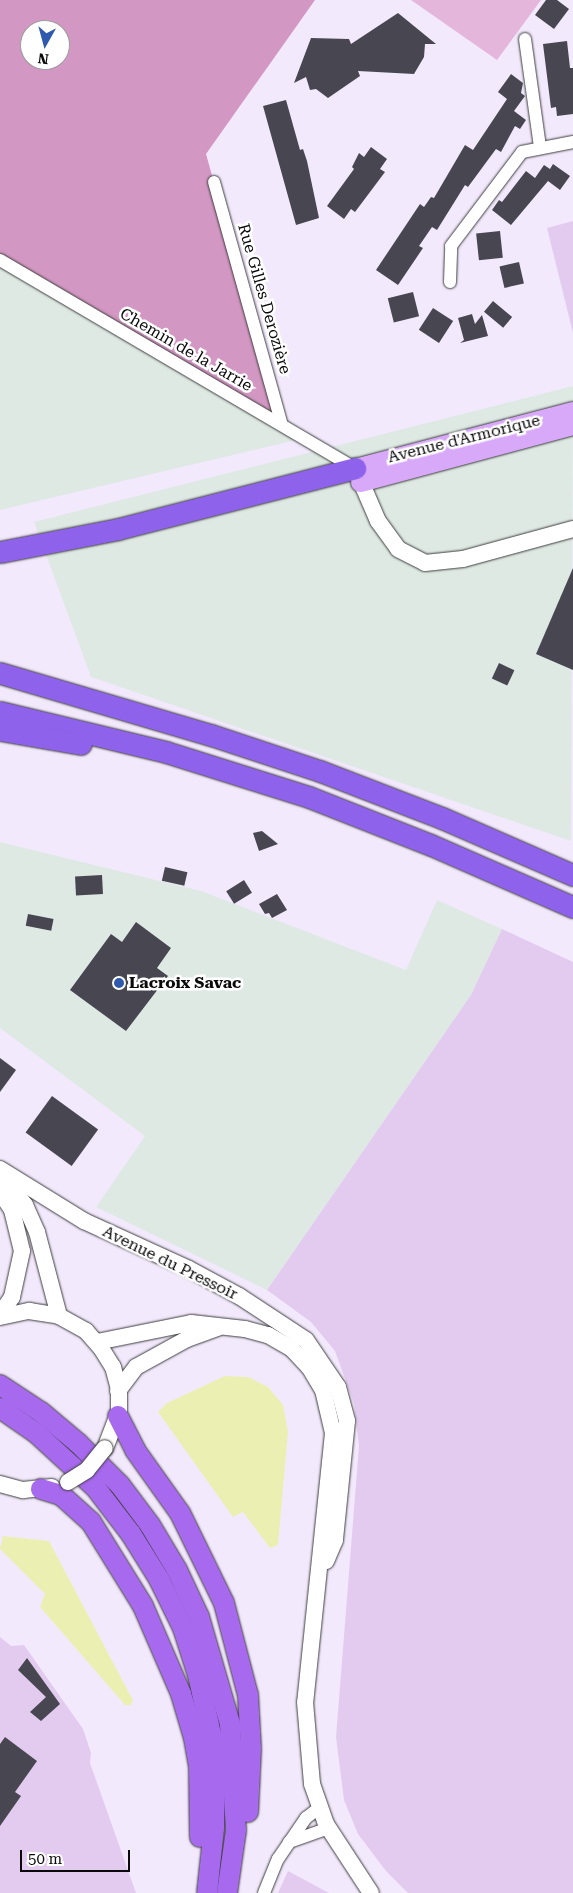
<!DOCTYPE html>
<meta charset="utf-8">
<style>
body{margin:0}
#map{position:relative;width:573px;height:1893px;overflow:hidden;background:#f3e9fd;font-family:"Roboto Serif",serif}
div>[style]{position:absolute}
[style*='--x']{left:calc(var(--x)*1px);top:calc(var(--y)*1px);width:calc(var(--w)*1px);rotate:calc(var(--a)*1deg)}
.industrial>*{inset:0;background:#dee9e4}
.farmland>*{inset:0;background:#e3cbf0}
.green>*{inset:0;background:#e4b6db}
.forest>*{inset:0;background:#d397c3}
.water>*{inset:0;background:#ebf0b2}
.building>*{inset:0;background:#484751;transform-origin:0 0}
.roads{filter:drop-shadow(0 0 1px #3d3d3d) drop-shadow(0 0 1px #3d3d3d)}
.minor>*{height:12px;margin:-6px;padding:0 6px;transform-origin:6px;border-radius:6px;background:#fff}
.tertiary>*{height:16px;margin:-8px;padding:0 8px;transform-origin:8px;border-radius:8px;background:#fff}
.secondary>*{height:19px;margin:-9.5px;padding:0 9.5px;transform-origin:9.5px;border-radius:9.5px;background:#d8a9f8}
.primary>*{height:20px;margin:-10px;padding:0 10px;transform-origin:10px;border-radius:10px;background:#a769ed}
.trunk>*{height:21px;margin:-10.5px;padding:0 10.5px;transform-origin:10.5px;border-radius:10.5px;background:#8e62ea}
.bridges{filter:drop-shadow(0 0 1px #3d3d3d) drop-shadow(0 0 1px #3d3d3d)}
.tertiary-bridge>*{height:16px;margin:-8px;padding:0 8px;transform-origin:8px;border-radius:8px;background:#fff}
.dots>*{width:14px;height:14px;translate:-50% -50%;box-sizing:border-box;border:2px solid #fff;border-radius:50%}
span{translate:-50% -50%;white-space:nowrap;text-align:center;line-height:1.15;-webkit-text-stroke:5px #fff;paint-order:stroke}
.street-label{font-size:16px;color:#0a0a0a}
.poi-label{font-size:16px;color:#0a0a0a;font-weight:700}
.left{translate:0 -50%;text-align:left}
.north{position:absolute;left:20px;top:20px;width:50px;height:50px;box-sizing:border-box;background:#fff;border:1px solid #9d9d9d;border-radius:50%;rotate:187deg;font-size:14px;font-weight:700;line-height:20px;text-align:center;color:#0a0a0a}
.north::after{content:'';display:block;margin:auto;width:18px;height:22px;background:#2f59ad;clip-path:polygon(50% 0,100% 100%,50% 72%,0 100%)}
.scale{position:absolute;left:20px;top:1850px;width:110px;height:22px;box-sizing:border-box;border:2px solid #0a0a0a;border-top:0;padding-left:6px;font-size:15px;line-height:18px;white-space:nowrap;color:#0a0a0a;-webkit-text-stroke:4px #fff;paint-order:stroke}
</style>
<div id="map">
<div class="industrial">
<div style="clip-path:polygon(0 260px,301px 439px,0 510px)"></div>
<div style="clip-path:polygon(573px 386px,571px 841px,91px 677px,34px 522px)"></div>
<div style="clip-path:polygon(0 842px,201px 891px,406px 970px,437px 900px,502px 929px,471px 995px,267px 1290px,96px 1207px,145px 1136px,0 1028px)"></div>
</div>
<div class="farmland">
<div style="clip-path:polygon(573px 221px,573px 333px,547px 228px)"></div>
<div style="clip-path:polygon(502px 929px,573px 962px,573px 1893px,408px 1893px,386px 1871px,358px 1834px,344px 1800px,336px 1737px,359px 1446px,354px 1404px,335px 1351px,311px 1322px,267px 1290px,471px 995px)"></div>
<div style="clip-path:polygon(0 1637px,11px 1646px,24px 1645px,83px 1729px,91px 1753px,90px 1763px,136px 1893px,0 1893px)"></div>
<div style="clip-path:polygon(288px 1871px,329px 1893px,278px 1893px)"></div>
</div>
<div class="green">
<div style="clip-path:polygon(411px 0,541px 0,497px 60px)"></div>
</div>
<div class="forest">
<div style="clip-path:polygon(evenodd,0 0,315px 0,206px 154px,282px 425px,0 260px,0 0,30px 30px,60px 30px,60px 60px,30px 60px,30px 30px)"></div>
</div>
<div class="water">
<div style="clip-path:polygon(225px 1376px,248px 1377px,268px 1387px,283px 1405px,288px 1432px,278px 1545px,270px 1548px,243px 1512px,233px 1517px,158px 1412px,167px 1403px)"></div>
<div style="clip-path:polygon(3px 1536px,49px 1541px,128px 1691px,133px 1700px,131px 1705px,125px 1705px,40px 1607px,45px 1594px,0 1549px)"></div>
</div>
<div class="building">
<div style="clip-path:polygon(546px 0,557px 0,569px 9px,554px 29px,535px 15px)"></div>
<div style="clip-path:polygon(398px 13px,436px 44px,425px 44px,424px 57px,414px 74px,358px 71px,360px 76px,328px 98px,316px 89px,310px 90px,306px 77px,294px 83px,311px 38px,349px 39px,351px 44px)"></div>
<div style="clip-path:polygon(567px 41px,570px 68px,573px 68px,573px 114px,557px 116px,556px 107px,551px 108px,543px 44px)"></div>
<div style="clip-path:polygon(511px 74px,523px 83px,521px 93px,525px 96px,514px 111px,526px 120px,520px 129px,515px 126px,501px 152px,496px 149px,468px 187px,465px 185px,437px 230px,432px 227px,419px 246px,423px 248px,398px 285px,376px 270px,420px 204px,424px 207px,431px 197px,434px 198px,465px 145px,473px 150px,507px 99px,498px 92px)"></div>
<div style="clip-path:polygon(286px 100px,300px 150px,303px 149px,307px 161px,319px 218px,296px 225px,263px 106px)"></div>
<div style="clip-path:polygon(371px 147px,387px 159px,380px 169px,385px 172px,355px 212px,351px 209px,344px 219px,327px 206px,354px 169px,352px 167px,359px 153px,364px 157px)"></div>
<div style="clip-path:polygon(553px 164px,570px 176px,560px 190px,548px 181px,511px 225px,492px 210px,499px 200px,502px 202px,526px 171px,535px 178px,544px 165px,550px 169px)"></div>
<div style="left:500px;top:231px;width:27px;height:24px;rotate:84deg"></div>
<div style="left:519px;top:262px;width:22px;height:20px;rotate:77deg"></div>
<div style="left:413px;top:292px;width:25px;height:26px;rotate:76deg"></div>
<div style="left:493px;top:301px;width:25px;height:14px;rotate:40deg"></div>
<div style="left:433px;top:308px;width:24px;height:26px;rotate:33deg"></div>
<div style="clip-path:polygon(472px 314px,475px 324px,482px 315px,488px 336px,460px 343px,464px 340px,458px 318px)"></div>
<div style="clip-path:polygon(573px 568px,573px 670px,536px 654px)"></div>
<div style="left:499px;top:663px;width:17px;height:17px;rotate:25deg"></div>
<div style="clip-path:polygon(262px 831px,278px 844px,259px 851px,253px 833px)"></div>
<div style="left:165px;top:867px;width:23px;height:14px;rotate:13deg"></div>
<div style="left:102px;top:875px;width:19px;height:27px;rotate:87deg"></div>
<div style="left:244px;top:880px;width:15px;height:21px;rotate:58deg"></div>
<div style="clip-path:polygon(277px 894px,287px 910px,272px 918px,269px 913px,265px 914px,259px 904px)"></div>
<div style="left:28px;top:914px;width:26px;height:12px;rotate:11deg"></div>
<div style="clip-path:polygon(136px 922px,171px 948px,157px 968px,168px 976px,126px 1031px,70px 990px,111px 934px,122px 942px)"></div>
<div style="clip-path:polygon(0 1058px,16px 1070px,0 1092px)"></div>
<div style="left:52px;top:1096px;width:57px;height:45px;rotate:36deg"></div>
<div style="clip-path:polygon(27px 1658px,60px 1704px,41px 1721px,30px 1712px,46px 1697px,18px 1670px)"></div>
<div style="clip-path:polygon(5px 1737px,37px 1761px,15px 1792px,21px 1796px,0 1826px,0 1744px)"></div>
</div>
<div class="roads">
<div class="minor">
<div style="--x:525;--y:39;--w:109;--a:82.1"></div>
<div style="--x:214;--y:182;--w:252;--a:74.4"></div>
<div style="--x:0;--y:260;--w:411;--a:30.4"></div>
<div style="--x:450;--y:282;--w:36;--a:-88"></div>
<div style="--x:451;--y:246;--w:118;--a:-52.9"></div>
<div style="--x:522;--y:152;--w:52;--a:-11.1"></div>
<div style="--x:289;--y:1842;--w:42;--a:-19.3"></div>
<div style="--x:264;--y:1893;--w:37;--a:-68"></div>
<div style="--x:278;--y:1859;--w:50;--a:-55.7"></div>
<div style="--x:306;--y:1818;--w:18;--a:-38"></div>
</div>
<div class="tertiary">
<div style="--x:356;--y:470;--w:56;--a:66.7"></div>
<div style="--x:378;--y:521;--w:34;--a:54"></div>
<div style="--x:398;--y:549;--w:30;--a:27"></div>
<div style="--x:425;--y:563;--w:38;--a:-6"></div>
<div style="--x:463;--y:559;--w:114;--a:-15.3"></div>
<div style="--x:0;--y:1169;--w:99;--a:31.8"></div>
<div style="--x:84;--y:1221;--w:115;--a:24.6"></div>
<div style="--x:189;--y:1269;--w:57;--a:28.4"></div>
<div style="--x:239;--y:1296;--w:80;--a:33.3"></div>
<div style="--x:306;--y:1340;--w:57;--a:55.8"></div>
<div style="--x:338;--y:1387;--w:35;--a:75"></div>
<div style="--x:347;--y:1421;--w:120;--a:95.8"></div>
<div style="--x:335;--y:1540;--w:23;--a:113"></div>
<div style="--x:0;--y:1175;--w:39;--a:50"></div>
<div style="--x:25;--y:1205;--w:30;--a:66"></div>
<div style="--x:37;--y:1232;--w:87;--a:75.3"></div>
<div style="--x:0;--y:1192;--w:22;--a:56"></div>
<div style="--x:12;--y:1210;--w:42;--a:76.3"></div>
<div style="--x:22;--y:1251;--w:47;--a:102.3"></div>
<div style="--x:12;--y:1297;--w:22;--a:124"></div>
<div style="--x:0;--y:1317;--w:30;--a:-12"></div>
<div style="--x:29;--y:1311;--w:30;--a:9"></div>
<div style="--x:59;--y:1316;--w:31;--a:29"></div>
<div style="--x:86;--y:1331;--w:23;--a:49"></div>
<div style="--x:101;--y:1348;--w:22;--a:58"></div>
<div style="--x:113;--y:1367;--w:23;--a:75"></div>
<div style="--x:119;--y:1389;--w:23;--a:90"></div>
<div style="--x:119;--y:1412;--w:39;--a:111"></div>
<div style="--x:97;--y:1342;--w:96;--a:-11.4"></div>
<div style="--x:191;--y:1323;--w:54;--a:6.3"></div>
<div style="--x:245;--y:1329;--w:24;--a:15"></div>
<div style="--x:268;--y:1335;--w:28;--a:30"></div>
<div style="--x:292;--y:1349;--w:25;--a:47"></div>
<div style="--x:309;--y:1367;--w:27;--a:59"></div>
<div style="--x:323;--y:1390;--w:44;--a:76.9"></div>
<div style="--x:333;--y:1433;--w:270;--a:95.9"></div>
<div style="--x:305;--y:1702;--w:82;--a:85.1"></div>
<div style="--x:312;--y:1784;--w:42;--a:70.7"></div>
<div style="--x:326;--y:1824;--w:82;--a:56.9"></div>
<div style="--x:118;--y:1391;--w:30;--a:-53"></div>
<div style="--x:136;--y:1367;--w:58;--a:-28.8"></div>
<div style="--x:187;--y:1339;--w:33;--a:-20"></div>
<div style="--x:0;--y:1484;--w:24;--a:15"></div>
<div style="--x:23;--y:1490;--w:29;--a:-6"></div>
</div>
<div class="secondary">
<div style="--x:355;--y:468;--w:225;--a:-14.7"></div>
<div style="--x:360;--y:482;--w:220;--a:-15"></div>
</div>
<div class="primary">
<div style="--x:0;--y:1385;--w:49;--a:33.4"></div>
<div style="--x:41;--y:1412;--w:48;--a:40"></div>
<div style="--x:78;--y:1443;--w:59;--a:45"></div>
<div style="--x:120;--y:1485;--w:50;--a:53.1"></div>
<div style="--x:150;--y:1525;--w:52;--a:59"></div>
<div style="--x:177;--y:1570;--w:52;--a:64.9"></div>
<div style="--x:199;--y:1617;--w:111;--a:73.8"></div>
<div style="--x:230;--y:1724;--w:106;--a:86.8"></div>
<div style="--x:236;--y:1830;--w:64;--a:98.1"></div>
<div style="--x:0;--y:1408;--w:44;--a:34.8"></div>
<div style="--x:36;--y:1433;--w:80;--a:42.5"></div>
<div style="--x:95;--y:1487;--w:59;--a:52.5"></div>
<div style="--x:131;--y:1534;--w:53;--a:58.1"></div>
<div style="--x:159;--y:1579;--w:55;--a:63.9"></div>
<div style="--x:183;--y:1628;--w:49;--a:72.3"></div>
<div style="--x:198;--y:1675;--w:60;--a:77.6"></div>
<div style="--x:211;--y:1734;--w:39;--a:84"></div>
<div style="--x:215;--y:1773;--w:55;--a:91"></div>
<div style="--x:214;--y:1828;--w:65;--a:96.1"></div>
<div style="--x:118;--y:1416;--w:38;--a:63"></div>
<div style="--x:135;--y:1450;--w:77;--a:54.5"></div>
<div style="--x:180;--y:1513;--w:100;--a:63.9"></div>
<div style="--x:224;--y:1603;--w:95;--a:75.4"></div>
<div style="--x:248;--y:1695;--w:54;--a:86.8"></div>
<div style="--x:251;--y:1749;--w:63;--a:92.7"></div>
<div style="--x:41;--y:1489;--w:21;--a:17"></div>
<div style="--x:61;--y:1495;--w:40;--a:42"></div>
<div style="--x:91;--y:1522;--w:99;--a:58.2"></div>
<div style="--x:143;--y:1606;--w:96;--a:66.6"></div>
<div style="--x:181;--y:1694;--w:46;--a:73.5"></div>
<div style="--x:194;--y:1738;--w:29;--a:80"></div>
<div style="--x:199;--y:1767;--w:70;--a:89.2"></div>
</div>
<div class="trunk">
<div style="--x:0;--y:552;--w:120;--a:-11"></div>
<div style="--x:118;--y:529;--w:245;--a:-14.4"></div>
<div style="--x:0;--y:673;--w:220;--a:16.4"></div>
<div style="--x:211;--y:735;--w:115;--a:18.3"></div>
<div style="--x:320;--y:771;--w:131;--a:21.1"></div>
<div style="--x:442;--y:818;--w:143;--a:23.5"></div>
<div style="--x:0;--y:712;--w:171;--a:13.5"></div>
<div style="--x:166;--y:752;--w:150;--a:17.5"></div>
<div style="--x:309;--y:797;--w:131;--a:21.5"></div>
<div style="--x:431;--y:845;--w:155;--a:23.6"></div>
<div style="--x:0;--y:730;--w:82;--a:9.8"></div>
</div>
</div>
<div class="bridges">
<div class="tertiary-bridge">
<div style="--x:68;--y:1482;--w:22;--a:-32"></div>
<div style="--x:87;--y:1470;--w:28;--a:-51"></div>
</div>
</div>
<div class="dots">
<div style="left:119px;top:983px;background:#2f59ad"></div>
</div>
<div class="street-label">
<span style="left:264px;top:299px;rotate:74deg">Rue Gilles Derozière</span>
<span style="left:186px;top:350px;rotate:30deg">Chemin de la Jarrie</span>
<span style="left:464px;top:439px;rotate:-14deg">Avenue d'Armorique</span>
<span style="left:170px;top:1263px;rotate:26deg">Avenue du Pressoir</span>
</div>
<div class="poi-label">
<span class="left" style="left:129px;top:983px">Lacroix Savac</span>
</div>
<div class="north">N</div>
<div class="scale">50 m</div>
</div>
